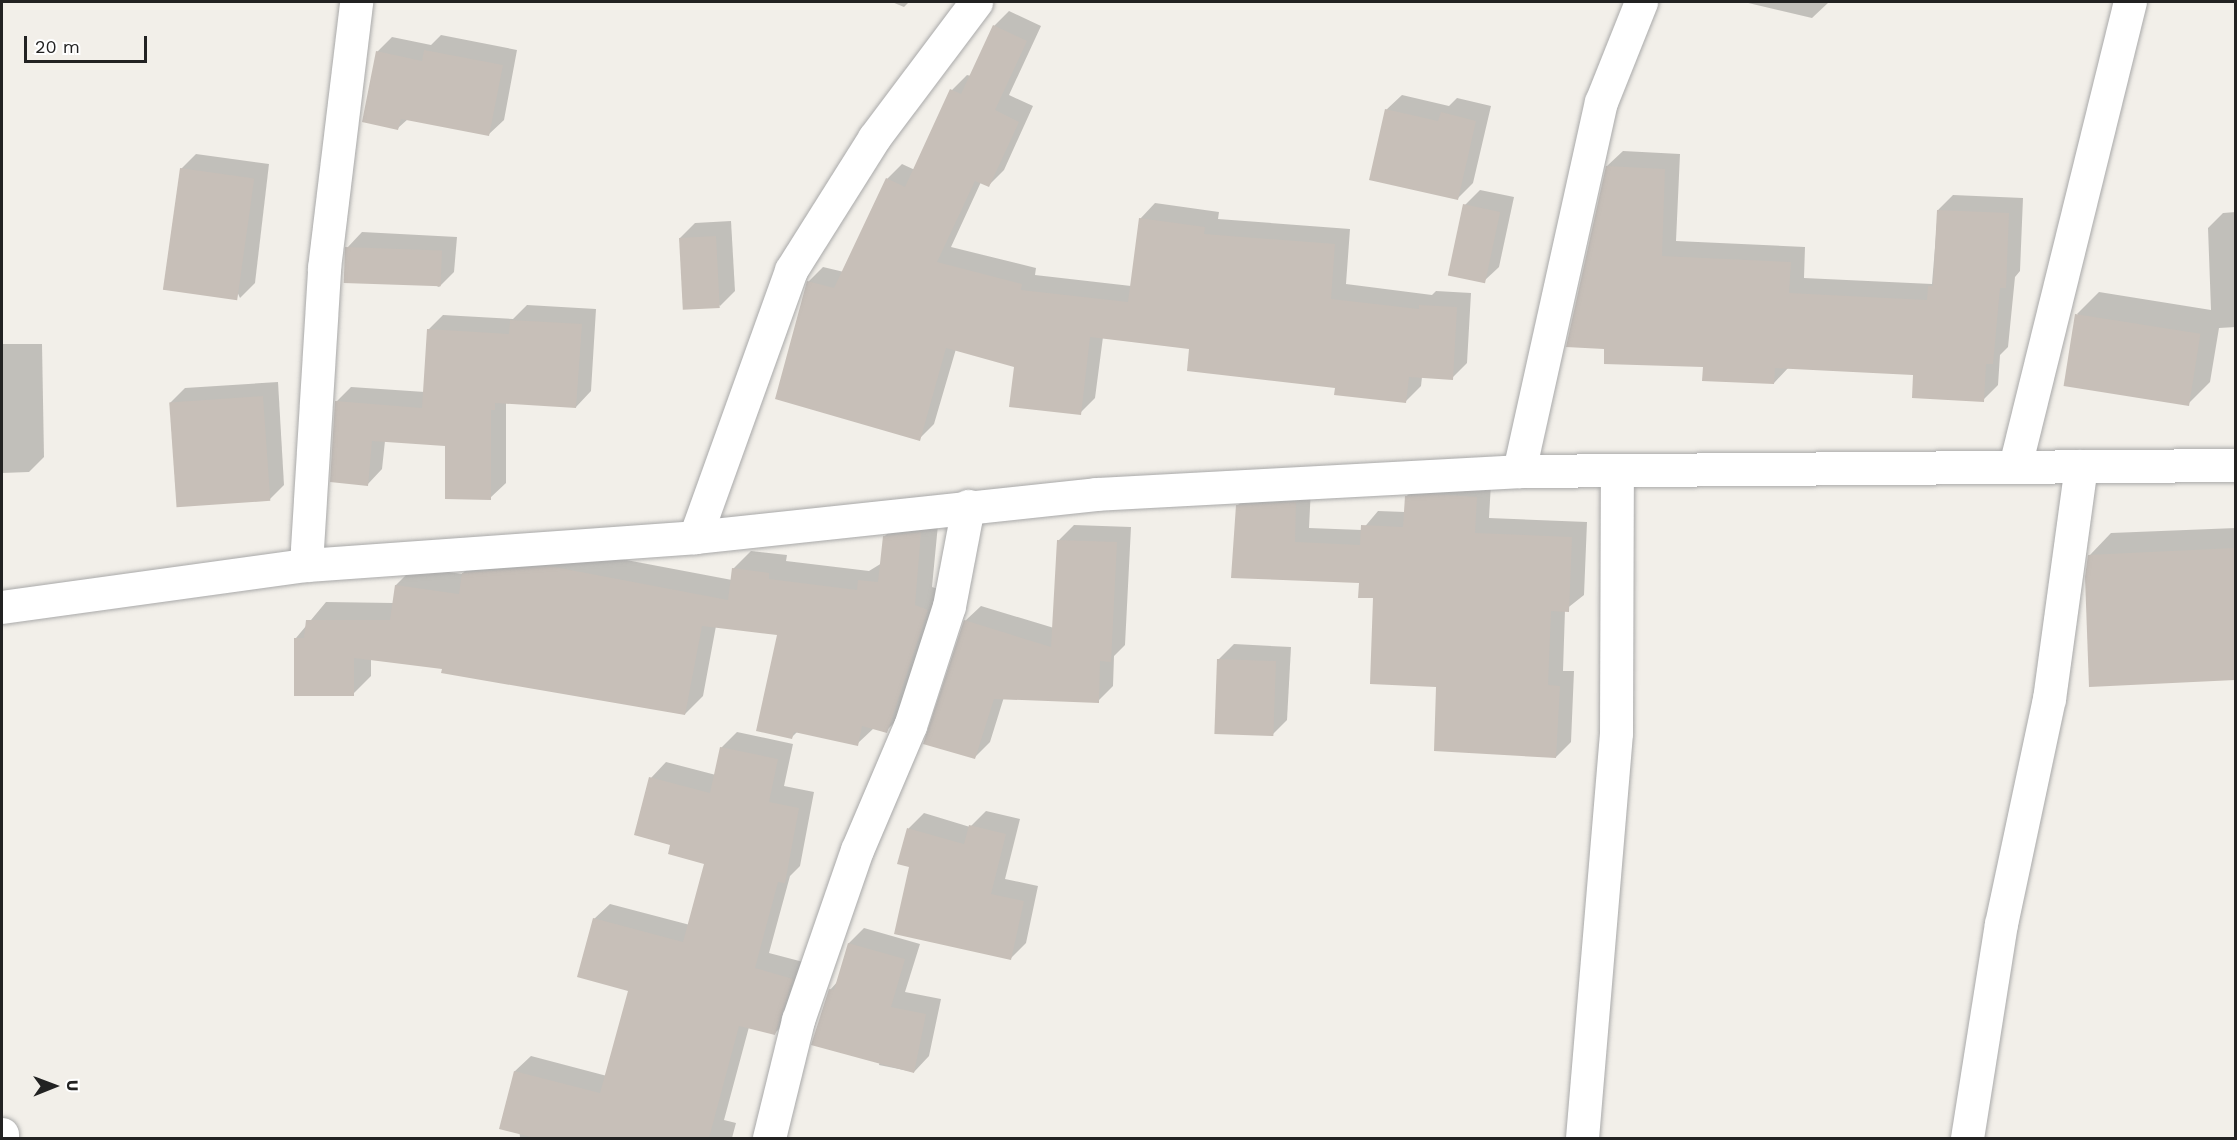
<!DOCTYPE html>
<style>
body{margin:0}
#map{position:relative;width:2237px;height:1140px;overflow:hidden;background:#f2efe9;font-family:"Work Sans",sans-serif}
div>[style]{position:absolute}
[style*='--x']{left:calc(var(--x)*1px);top:calc(var(--y)*1px);width:calc(var(--w)*1px);rotate:calc(var(--a)*1deg)}
.shadow>*{inset:0;background:#0003}
.building>*{inset:0;background:#c7bfb8;transform-origin:0 0}
.roads{filter:drop-shadow(0 0 2px #a9a9a9) drop-shadow(0 0 2px #a9a9a9)}
.minor>*{height:33px;margin:-16.5px;padding:0 16.5px;transform-origin:16.5px;border-radius:16.5px;background:#fff}
.tertiary>*{height:33px;margin:-16.5px;padding:0 16.5px;transform-origin:16.5px;border-radius:16.5px;background:#fff}
span{translate:-50% -50%;white-space:nowrap;text-align:center;line-height:1.15;-webkit-text-stroke:4.5px #fff;paint-order:stroke}
.frame{position:absolute;inset:0;border:3px solid #222;pointer-events:none}
.north{position:absolute;left:24px;top:1056px;width:60px;height:60px;-webkit-text-stroke:4px #fff;paint-order:stroke;rotate:89deg;font-size:16px;font-weight:700;line-height:24px;text-align:center;color:#222}
.north::after{content:'';display:block;margin:auto;width:21px;height:27px;background:#222;clip-path:polygon(50% 0,100% 100%,50% 72%,0 100%)}
.scale{position:absolute;left:24px;top:36px;width:123px;height:27px;box-sizing:border-box;border:3px solid #222;border-top:0;padding-left:8px;font-size:18px;line-height:21px;white-space:nowrap;color:#222;-webkit-text-stroke:4px #fff;paint-order:stroke}
</style>
<div id="map">
<div class="shadow">
<div style="clip-path:polygon(892px 2px,909px 2px,904px 7px)"></div>
<div style="clip-path:polygon(1744px 2px,1829px 2px,1812px 18px)"></div>
<div style="clip-path:polygon(1009px 11px,1041px 26px,1009px 95px,1033px 106px,1004px 170px,989px 185px,981px 182px,951px 247px,1036px 268px,1035px 275px,1131px 286px,1140px 219px,1155px 203px,1219px 212px,1218px 219px,1350px 229px,1346px 284px,1432px 295px,1436px 291px,1471px 293px,1467px 363px,1452px 378px,1422px 377px,1421px 386px,1405px 402px,1191px 347px,1103px 337px,1095px 398px,1080px 413px,1015px 366px,956px 349px,934px 424px,919px 439px,808px 282px,823px 267px,844px 272px,887px 179px,902px 164px,915px 170px,952px 90px,967px 75px,971px 76px,994px 26px)"></div>
<div style="clip-path:polygon(441px 35px,517px 50px,504px 120px,488px 135px,408px 119px,398px 128px,377px 52px,392px 37px,431px 45px)"></div>
<div style="clip-path:polygon(1402px 95px,1449px 106px,1457px 98px,1491px 106px,1473px 183px,1458px 198px,1386px 110px)"></div>
<div style="clip-path:polygon(1623px 151px,1680px 154px,1676px 241px,1805px 247px,1804px 278px,1932px 284px,1938px 210px,1953px 195px,2023px 198px,2020px 271px,2015px 277px,2008px 347px,2000px 355px,1998px 385px,1983px 400px,1915px 373px,1789px 367px,1774px 383px,1705px 365px,1607px 166px)"></div>
<div style="clip-path:polygon(196px 154px,269px 164px,255px 283px,240px 298px,181px 169px)"></div>
<div style="clip-path:polygon(1480px 190px,1514px 197px,1499px 267px,1483px 282px,1465px 205px)"></div>
<div style="clip-path:polygon(2236px 212px,2236px 327px,2219px 328px,2210px 382px,2188px 404px,2077px 314px,2099px 292px,2211px 310px,2208px 228px,2223px 213px)"></div>
<div style="clip-path:polygon(731px 221px,735px 291px,720px 306px,680px 238px,695px 223px)"></div>
<div style="clip-path:polygon(362px 232px,457px 237px,454px 272px,439px 287px,347px 248px)"></div>
<div style="clip-path:polygon(527px 305px,596px 309px,591px 391px,576px 407px,506px 402px,506px 483px,490px 498px,446px 445px,385px 441px,382px 469px,367px 485px,336px 402px,351px 387px,425px 392px,428px 330px,443px 315px,513px 319px)"></div>
<div style="clip-path:polygon(2px 344px,42px 344px,44px 457px,29px 472px,2px 473px)"></div>
<div style="clip-path:polygon(278px 382px,284px 485px,269px 500px,170px 403px,185px 388px)"></div>
<div style="clip-path:polygon(1421px 481px,1491px 483px,1489px 518px,1587px 522px,1584px 595px,1565px 610px,1563px 671px,1574px 671px,1571px 742px,1556px 757px,1438px 685px,1360px 581px,1233px 576px,1237px 506px,1252px 491px,1311px 488px,1309px 528px,1362px 530px,1378px 511px,1405px 512px,1406px 497px)"></div>
<div style="clip-path:polygon(939px 514px,932px 587px,945px 591px,904px 713px,886px 731px,874px 728px,857px 744px,798px 731px,792px 737px,778px 633px,716px 626px,703px 696px,685px 714px,444px 668px,371px 658px,371px 676px,353px 694px,296px 638px,326px 602px,394px 603px,396px 585px,414px 567px,462px 574px,481px 555px,568px 549px,732px 580px,733px 569px,751px 551px,787px 555px,786px 561px,869px 571px,882px 563px,885px 536px,903px 518px)"></div>
<div style="clip-path:polygon(1074px 525px,1131px 527px,1125px 645px,1114px 656px,1113px 686px,1098px 701px,1004px 697px,990px 742px,975px 757px,965px 621px,981px 606px,1054px 628px,1059px 540px)"></div>
<div style="clip-path:polygon(2236px 528px,2236px 679px,2091px 685px,2089px 556px,2111px 533px)"></div>
<div style="clip-path:polygon(1234px 644px,1291px 647px,1287px 720px,1272px 735px,1218px 660px)"></div>
<div style="clip-path:polygon(737px 732px,793px 744px,784px 786px,814px 792px,800px 866px,790px 876px,769px 953px,807px 963px,790px 1018px,774px 1034px,749px 1027px,724px 1120px,736px 1123px,732px 1138px,520px 1138px,515px 1071px,531px 1056px,607px 1076px,630px 990px,594px 919px,610px 904px,690px 925px,706px 863px,672px 844px,651px 778px,666px 762px,716px 775px,721px 748px)"></div>
<div style="clip-path:polygon(986px 811px,1020px 819px,1005px 879px,1038px 886px,1026px 943px,1011px 958px,910px 866px,899px 863px,909px 828px,924px 813px,970px 827px)"></div>
<div style="clip-path:polygon(864px 928px,920px 944px,905px 992px,941px 999px,929px 1056px,914px 1072px,879px 1065px,880px 1060px,830px 990px,838px 981px,849px 943px)"></div>
</div>
<div class="building">
<div style="clip-path:polygon(993px 25px,1027px 41px,995px 110px,1019px 122px,989px 187px,975px 181px,937px 262px,1022px 284px,1021px 290px,1128px 302px,1139px 218px,1205px 227px,1204px 234px,1335px 244px,1331px 299px,1419px 309px,1419px 305px,1457px 307px,1453px 380px,1409px 377px,1406px 403px,1334px 395px,1335px 388px,1187px 371px,1189px 349px,1090px 337px,1081px 415px,1009px 407px,1014px 367px,946px 348px,920px 441px,775px 399px,807px 281px,834px 288px,886px 178px,905px 187px,950px 89px,961px 94px)"></div>
<div style="clip-path:polygon(424px 50px,503px 65px,489px 136px,401px 119px,398px 130px,362px 122px,376px 51px,422px 61px)"></div>
<div style="clip-path:polygon(1385px 109px,1438px 121px,1441px 112px,1476px 121px,1458px 200px,1369px 180px)"></div>
<div style="clip-path:polygon(1606px 166px,1665px 169px,1662px 256px,1791px 262px,1789px 293px,1927px 300px,1928px 286px,1933px 286px,1937px 210px,2009px 213px,2006px 288px,2000px 288px,1993px 364px,1986px 364px,1984px 402px,1912px 398px,1913px 375px,1775px 368px,1774px 384px,1702px 381px,1703px 367px,1604px 364px,1604px 349px,1566px 347px)"></div>
<div style="left:180px;top:168px;width:75px;height:123px;rotate:8deg"></div>
<div style="left:1463px;top:204px;width:38px;height:73px;rotate:12deg"></div>
<div style="left:716px;top:236px;width:72px;height:37px;rotate:87deg"></div>
<div style="left:345px;top:247px;width:97px;height:36px;rotate:2deg"></div>
<div style="left:2075px;top:314px;width:127px;height:73px;rotate:9deg"></div>
<div style="clip-path:polygon(510px 320px,582px 324px,576px 408px,495px 403px,495px 410px,491px 410px,491px 500px,445px 499px,445px 446px,372px 441px,368px 486px,330px 482px,335px 401px,422px 408px,427px 329px,509px 334px)"></div>
<div style="left:263px;top:396px;width:105px;height:94px;rotate:86deg"></div>
<div style="clip-path:polygon(1433px 494px,1477px 497px,1475px 533px,1572px 537px,1569px 612px,1551px 611px,1548px 685px,1560px 686px,1556px 758px,1434px 751px,1436px 687px,1370px 684px,1373px 598px,1358px 598px,1359px 583px,1231px 578px,1236px 505px,1296px 502px,1295px 542px,1360px 545px,1361px 525px,1403px 527px,1405px 496px)"></div>
<div style="clip-path:polygon(921px 532px,915px 605px,928px 610px,887px 733px,862px 726px,858px 746px,794px 732px,792px 739px,756px 731px,777px 635px,702px 626px,685px 715px,441px 673px,442px 669px,354px 658px,354px 696px,294px 696px,294px 638px,304px 638px,306px 620px,390px 620px,395px 585px,459px 594px,462px 573px,549px 566px,728px 600px,732px 568px,769px 573px,769px 579px,857px 590px,858px 580px,878px 582px,883px 536px)"></div>
<div style="clip-path:polygon(1057px 540px,1117px 542px,1111px 662px,1100px 661px,1099px 703px,994px 699px,975px 759px,923px 744px,964px 620px,1051px 647px)"></div>
<div style="clip-path:polygon(2235px 548px,2235px 680px,2089px 687px,2085px 577px,2088px 555px)"></div>
<div style="left:1217px;top:659px;width:59px;height:75px;rotate:2deg"></div>
<div style="clip-path:polygon(720px 747px,778px 759px,769px 802px,799px 808px,785px 883px,778px 882px,755px 968px,793px 979px,775px 1035px,739px 1026px,709px 1138px,535px 1138px,499px 1129px,514px 1071px,600px 1093px,628px 991px,577px 977px,593px 918px,683px 942px,704px 864px,668px 854px,670px 845px,634px 835px,649px 777px,710px 793px)"></div>
<div style="clip-path:polygon(969px 825px,1006px 834px,991px 894px,1024px 901px,1011px 960px,894px 934px,909px 867px,897px 864px,907px 828px,964px 844px)"></div>
<div style="clip-path:polygon(848px 943px,905px 959px,891px 1007px,926px 1014px,914px 1073px,811px 1045px,829px 989px,834px 990px)"></div>
</div>
<div class="roads">
<div class="minor">
<div style="--x:2015;--y:466;--w:478;--a:-76.1"></div>
<div style="--x:1519;--y:471;--w:378;--a:-77.5"></div>
<div style="--x:1601;--y:102;--w:108;--a:-68.2"></div>
<div style="--x:695;--y:537;--w:284;--a:-70.2"></div>
<div style="--x:791;--y:270;--w:156;--a:-57.8"></div>
<div style="--x:874;--y:138;--w:170;--a:-53.1"></div>
<div style="--x:306;--y:565;--w:298;--a:-86.5"></div>
<div style="--x:324;--y:268;--w:268;--a:-83.1"></div>
<div style="--x:2;--y:1134;--w:4;--a:90"></div>
<div style="--x:769;--y:1138;--w:122;--a:-76.2"></div>
<div style="--x:798;--y:1020;--w:180;--a:-70.9"></div>
<div style="--x:857;--y:850;--w:135;--a:-66.9"></div>
<div style="--x:910;--y:726;--w:126;--a:-72"></div>
<div style="--x:949;--y:606;--w:102;--a:-79.2"></div>
<div style="--x:1582;--y:1138;--w:406;--a:-85.2"></div>
<div style="--x:1616;--y:733;--w:261;--a:-89.8"></div>
<div style="--x:1967;--y:1138;--w:217;--a:-81"></div>
<div style="--x:2001;--y:924;--w:230;--a:-78"></div>
<div style="--x:2049;--y:699;--w:235;--a:-82.2"></div>
</div>
<div class="tertiary">
<div style="--x:2;--y:607;--w:307;--a:-7.9"></div>
<div style="--x:306;--y:565;--w:390;--a:-4.1"></div>
<div style="--x:695;--y:537;--w:403;--a:-6.1"></div>
<div style="--x:1096;--y:494;--w:424;--a:-3.1"></div>
<div style="--x:1519;--y:471;--w:717;--a:-0.48"></div>
</div>
</div>
<div class="frame"></div>
<div class="north">U</div>
<div class="scale">20 m</div>
</div>
